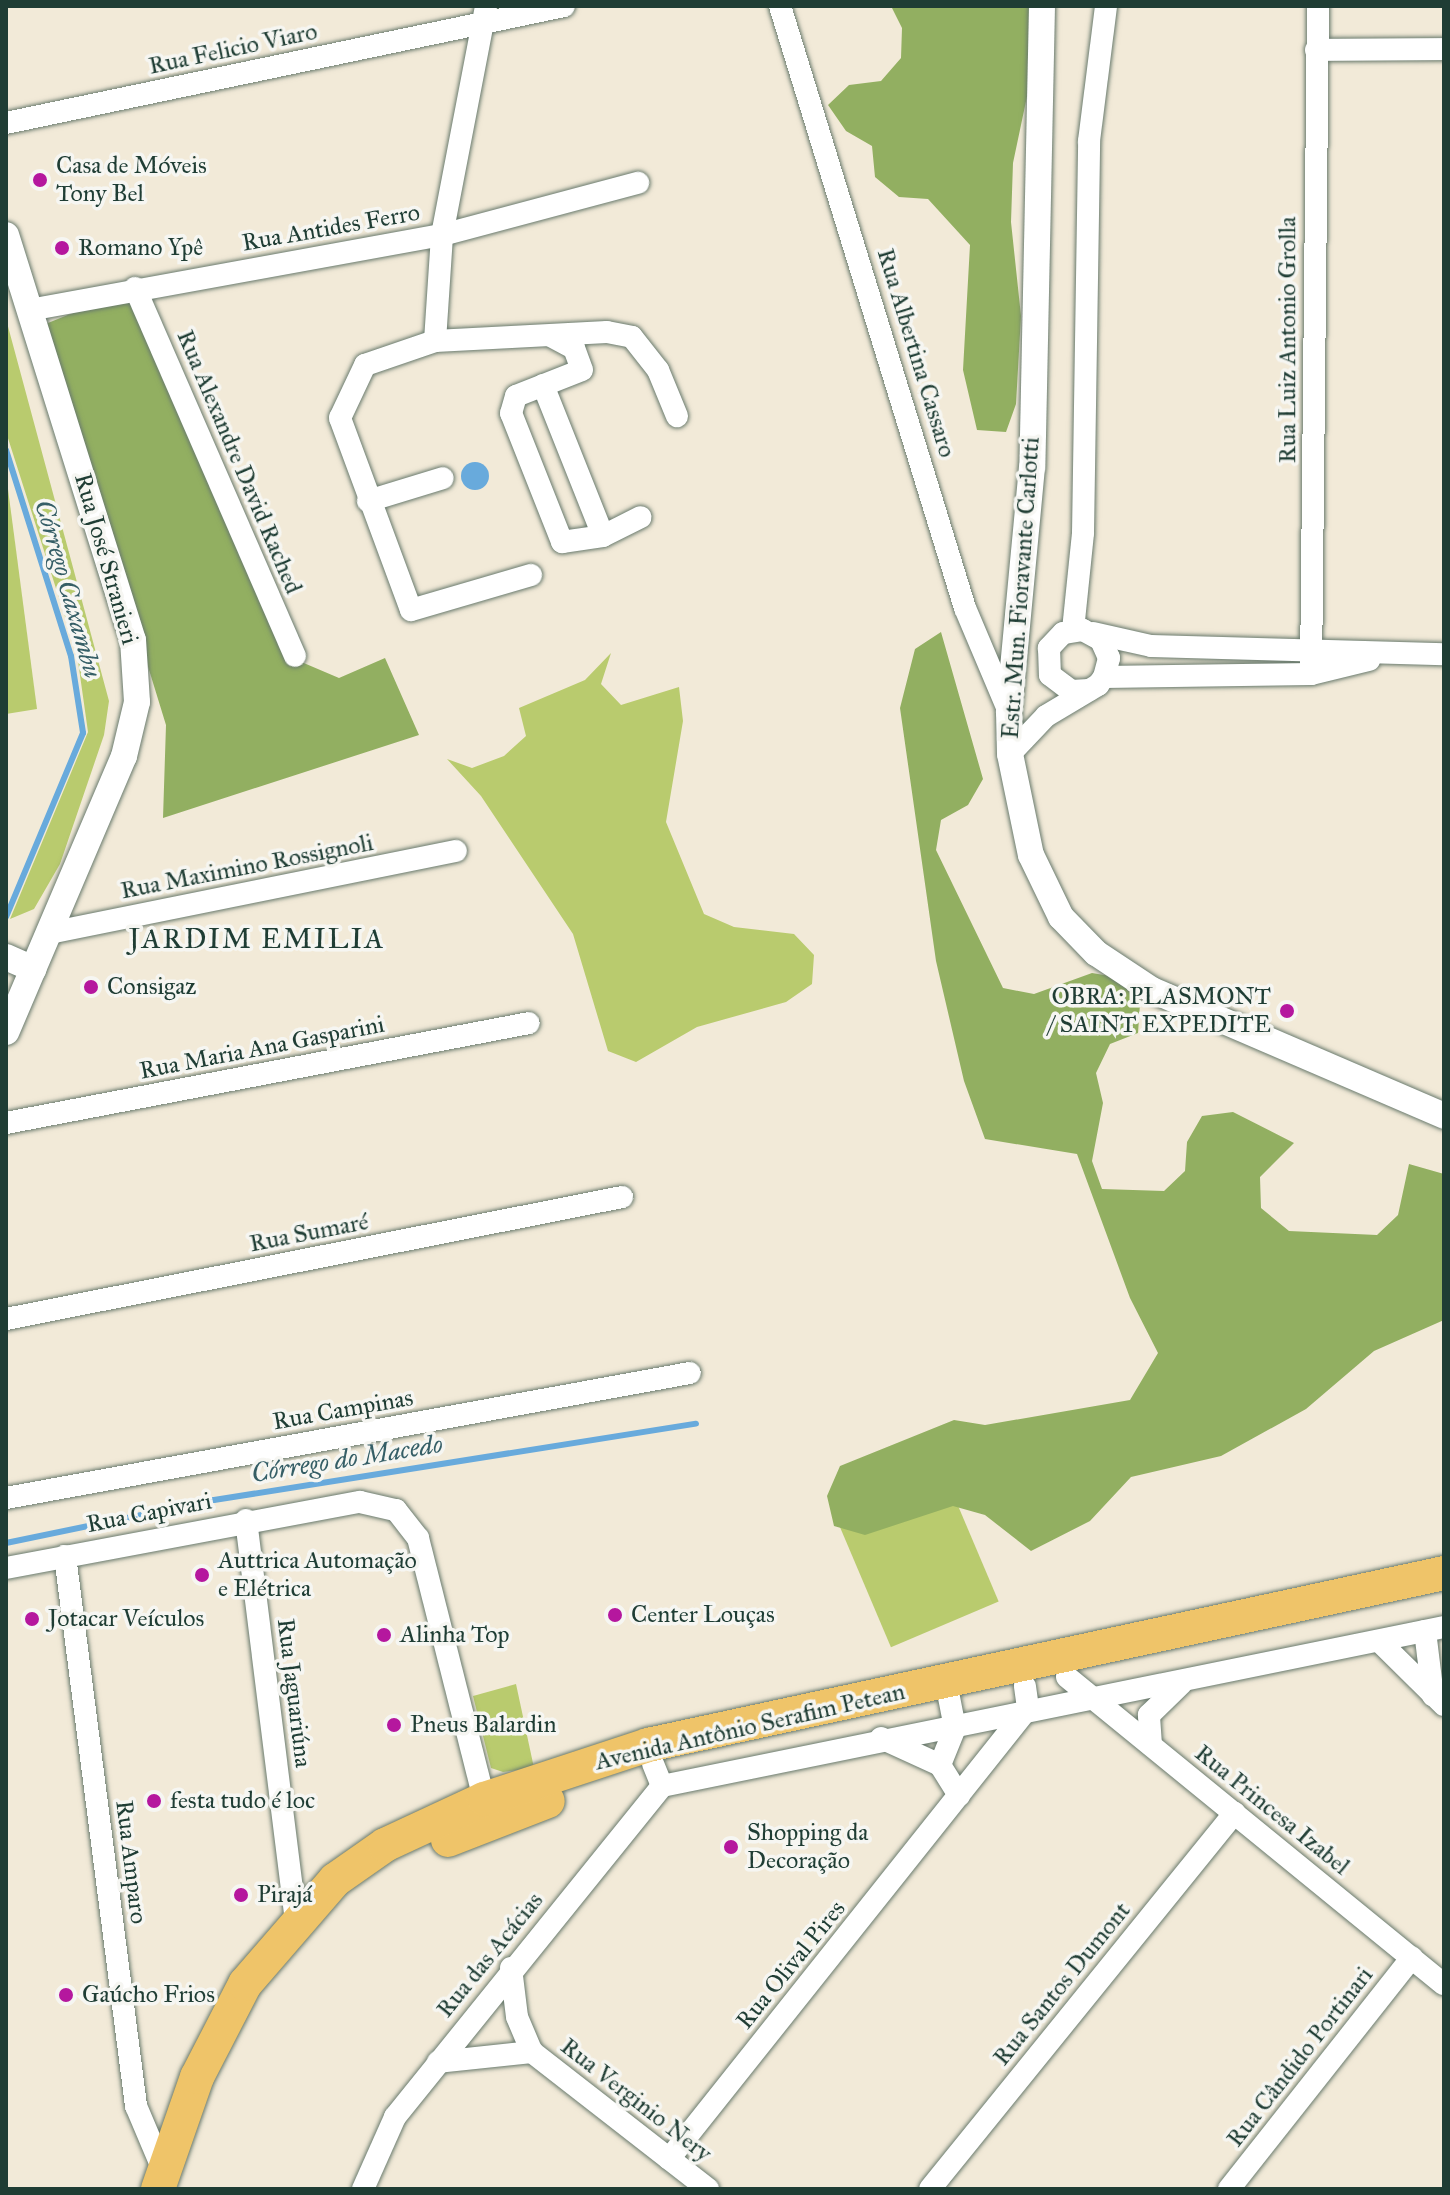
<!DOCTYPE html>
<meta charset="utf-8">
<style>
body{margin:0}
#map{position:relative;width:1450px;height:2195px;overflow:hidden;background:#f2ead8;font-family:"IM FELL Great Primer",serif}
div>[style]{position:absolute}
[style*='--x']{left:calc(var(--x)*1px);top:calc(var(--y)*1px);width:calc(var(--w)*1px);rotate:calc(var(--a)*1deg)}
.green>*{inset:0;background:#b9cb6e;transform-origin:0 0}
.forest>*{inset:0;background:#92af61}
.water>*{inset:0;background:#68aadc}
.round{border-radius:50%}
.stream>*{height:6px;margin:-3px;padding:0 3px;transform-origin:3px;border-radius:3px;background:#68aadc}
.roads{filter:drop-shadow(0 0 2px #697a6d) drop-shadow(0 0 2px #697a6d)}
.minor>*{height:22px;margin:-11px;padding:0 11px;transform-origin:11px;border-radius:11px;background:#fff}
.tertiary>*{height:26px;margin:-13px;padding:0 13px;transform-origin:13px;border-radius:13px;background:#fff}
.primary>*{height:34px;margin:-17px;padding:0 17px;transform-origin:17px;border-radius:17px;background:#efc469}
.dots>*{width:22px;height:22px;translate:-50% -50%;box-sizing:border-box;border:4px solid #f6f6f2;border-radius:50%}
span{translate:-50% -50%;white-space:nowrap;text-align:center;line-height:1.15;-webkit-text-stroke:7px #f6f6f2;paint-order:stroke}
.street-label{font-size:24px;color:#1f3d34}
.poi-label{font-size:24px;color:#1f3d34}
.left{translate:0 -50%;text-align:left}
.right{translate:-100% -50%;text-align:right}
.water-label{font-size:26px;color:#355e66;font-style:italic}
.quarter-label{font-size:28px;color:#1f3d34;letter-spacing:2px}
.frame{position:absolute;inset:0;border:8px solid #1f3d34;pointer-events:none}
</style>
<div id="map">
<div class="green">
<div style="clip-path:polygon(6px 319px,109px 701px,104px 735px,60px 864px,34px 909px,10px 919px,88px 732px,77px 654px,6px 432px)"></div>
<div style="clip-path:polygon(6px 474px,37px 709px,6px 714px)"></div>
<div style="clip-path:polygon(611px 653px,601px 684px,621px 705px,679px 687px,683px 721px,666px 822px,704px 914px,734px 927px,794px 934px,814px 955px,812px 984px,786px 1002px,697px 1027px,636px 1062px,608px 1051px,573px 934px,481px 796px,447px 759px,472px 768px,504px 756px,526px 736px,519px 708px,585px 680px)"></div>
<div style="left:942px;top:1468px;width:145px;height:117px;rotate:67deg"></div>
<div style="clip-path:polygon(516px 1684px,534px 1768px,503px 1772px,491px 1768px,473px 1696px)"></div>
</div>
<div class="forest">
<div style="clip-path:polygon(891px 6px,1046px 6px,1013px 163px,1011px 222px,1021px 316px,1016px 404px,1006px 432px,977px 430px,963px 370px,970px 245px,928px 199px,899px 197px,875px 177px,872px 146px,846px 131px,828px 105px,849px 85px,881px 81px,901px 58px,902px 28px)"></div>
<div style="clip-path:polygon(127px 291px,292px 658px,339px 678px,385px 658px,419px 735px,163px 818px,166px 725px,43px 325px)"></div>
<div style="clip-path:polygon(941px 632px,983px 779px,968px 805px,941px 820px,936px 850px,1003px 988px,1034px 994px,1092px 973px,1122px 978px,1140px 1004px,1138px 1033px,1110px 1044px,1096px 1073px,1103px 1103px,1092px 1161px,1102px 1189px,1164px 1191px,1185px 1171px,1187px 1142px,1202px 1116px,1233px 1112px,1294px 1143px,1260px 1177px,1261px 1208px,1289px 1231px,1377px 1235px,1398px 1215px,1409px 1164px,1444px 1174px,1444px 1320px,1374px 1351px,1306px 1409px,1221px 1456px,1131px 1477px,1090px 1521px,1031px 1551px,985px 1515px,953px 1506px,865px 1535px,834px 1526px,827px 1496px,840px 1466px,954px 1420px,985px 1425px,1130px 1400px,1158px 1353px,1130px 1298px,1077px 1154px,985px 1139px,964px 1081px,936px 961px,900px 708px,915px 649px)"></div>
</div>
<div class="water">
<div class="round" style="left:461px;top:462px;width:28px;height:28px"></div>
</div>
<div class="stream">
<div style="--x:6;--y:450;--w:216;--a:72.5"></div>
<div style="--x:71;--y:656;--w:78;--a:81.1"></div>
<div style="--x:83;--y:733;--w:199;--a:112.7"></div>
<div style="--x:6;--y:1543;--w:212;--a:-11.7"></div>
<div style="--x:214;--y:1500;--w:488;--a:-9"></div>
</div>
<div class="roads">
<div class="minor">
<div style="--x:780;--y:6;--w:630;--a:72.92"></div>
<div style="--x:965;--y:608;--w:113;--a:67.1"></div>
<div style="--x:1316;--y:50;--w:128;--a:-0.4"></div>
<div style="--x:6;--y:123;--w:570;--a:-11.84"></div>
<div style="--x:135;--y:288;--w:401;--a:66.5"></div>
<div style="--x:29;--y:310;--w:420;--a:-10.3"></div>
<div style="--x:442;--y:235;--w:203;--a:-14.9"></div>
<div style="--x:551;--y:336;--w:26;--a:28"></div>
<div style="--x:574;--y:348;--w:23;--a:70"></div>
<div style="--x:582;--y:370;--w:71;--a:158.5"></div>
<div style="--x:516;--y:396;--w:18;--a:106"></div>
<div style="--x:511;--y:413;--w:139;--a:68.4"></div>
<div style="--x:562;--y:542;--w:41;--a:-8.3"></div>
<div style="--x:603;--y:536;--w:42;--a:-26.6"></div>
<div style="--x:435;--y:341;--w:106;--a:-86.2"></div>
<div style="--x:442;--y:235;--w:233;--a:-79.1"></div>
<div style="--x:543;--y:385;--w:162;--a:68.3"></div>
<div style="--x:368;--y:501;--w:78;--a:-17"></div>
<div style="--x:531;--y:575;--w:125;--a:163.7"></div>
<div style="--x:411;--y:610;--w:205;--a:-110.3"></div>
<div style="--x:340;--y:418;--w:59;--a:-64.7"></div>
<div style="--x:365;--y:365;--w:74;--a:-18.9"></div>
<div style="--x:435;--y:341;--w:172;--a:-3"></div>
<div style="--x:607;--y:332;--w:25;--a:11"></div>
<div style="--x:632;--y:337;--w:42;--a:51.8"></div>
<div style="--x:658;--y:370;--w:50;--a:67.6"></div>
<div style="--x:1073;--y:630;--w:98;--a:-84.1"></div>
<div style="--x:1083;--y:533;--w:392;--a:-89.1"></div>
<div style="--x:1089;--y:141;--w:136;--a:-82.8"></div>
<div style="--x:1093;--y:633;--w:59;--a:12.6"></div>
<div style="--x:1151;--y:646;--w:293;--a:1.6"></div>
<div style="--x:1311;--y:674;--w:668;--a:-89.4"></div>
<div style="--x:1104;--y:677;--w:207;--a:-0.8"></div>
<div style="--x:1311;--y:674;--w:60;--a:-13.6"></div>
<div style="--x:1010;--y:754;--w:52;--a:-46.5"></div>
<div style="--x:1046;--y:716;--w:61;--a:-30.8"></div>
<div style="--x:1098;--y:685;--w:10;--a:-53"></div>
<div style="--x:1104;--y:677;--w:20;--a:-75"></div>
<div style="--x:1109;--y:658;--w:20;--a:-114"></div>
<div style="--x:1101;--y:640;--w:21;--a:-151"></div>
<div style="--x:1083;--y:630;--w:20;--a:171"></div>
<div style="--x:1063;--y:633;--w:21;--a:133"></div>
<div style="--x:1049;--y:648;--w:27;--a:88"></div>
<div style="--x:1050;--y:675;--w:26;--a:37"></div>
<div style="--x:1071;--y:691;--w:18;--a:-3"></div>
<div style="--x:49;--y:933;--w:415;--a:-11.4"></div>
<div style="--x:6;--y:1123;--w:532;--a:-10.82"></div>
<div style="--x:6;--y:1319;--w:628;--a:-11.2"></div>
<div style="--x:6;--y:1498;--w:695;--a:-10.36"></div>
<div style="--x:246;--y:1520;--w:403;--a:82.9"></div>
<div style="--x:65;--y:1556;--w:555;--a:82.64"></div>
<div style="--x:136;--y:2106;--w:69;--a:67.1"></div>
<div style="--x:6;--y:1568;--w:360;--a:-10.6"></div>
<div style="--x:360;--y:1502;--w:37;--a:13"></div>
<div style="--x:396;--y:1510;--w:36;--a:52"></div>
<div style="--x:418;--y:1538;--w:269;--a:75.8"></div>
<div style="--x:1425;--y:1631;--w:65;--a:83"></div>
<div style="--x:1379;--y:1641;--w:91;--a:44.6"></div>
<div style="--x:1067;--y:1677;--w:486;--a:39.2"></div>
<div style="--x:881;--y:1738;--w:65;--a:24.6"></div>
<div style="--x:940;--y:1765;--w:36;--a:58"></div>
<div style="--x:1151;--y:1745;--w:30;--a:-94"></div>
<div style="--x:1149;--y:1715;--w:45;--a:-44.1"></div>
<div style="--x:940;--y:1765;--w:40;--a:-68"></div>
<div style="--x:955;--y:1728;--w:47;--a:-101.1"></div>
<div style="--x:662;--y:1786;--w:798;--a:-11.49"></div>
<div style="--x:511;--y:1968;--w:49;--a:83"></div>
<div style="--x:517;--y:2017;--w:38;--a:67"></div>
<div style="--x:532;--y:2052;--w:223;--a:37.9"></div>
<div style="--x:438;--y:2062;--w:95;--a:-6.1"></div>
<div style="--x:669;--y:2159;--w:576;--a:-51.48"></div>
<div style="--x:1028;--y:1708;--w:22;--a:-98"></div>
<div style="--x:363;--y:2189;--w:79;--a:-66"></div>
<div style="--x:395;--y:2117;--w:425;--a:-51.1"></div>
<div style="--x:662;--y:1786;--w:24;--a:-112"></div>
<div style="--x:930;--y:2189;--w:484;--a:-51"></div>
<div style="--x:1229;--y:2189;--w:295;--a:-51.7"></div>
</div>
<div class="tertiary">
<div style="--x:1042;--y:6;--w:461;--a:91.2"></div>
<div style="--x:1032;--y:467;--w:246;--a:95.4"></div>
<div style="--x:1009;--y:712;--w:42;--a:88.6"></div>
<div style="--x:1010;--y:754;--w:103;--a:78.3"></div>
<div style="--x:1031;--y:855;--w:69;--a:64.2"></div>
<div style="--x:1061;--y:917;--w:50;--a:45.8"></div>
<div style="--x:1096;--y:953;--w:67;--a:33.5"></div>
<div style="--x:1152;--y:990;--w:318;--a:23.3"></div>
<div style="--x:6;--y:235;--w:424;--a:72.6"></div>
<div style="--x:133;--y:640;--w:62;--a:86.3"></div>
<div style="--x:137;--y:702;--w:56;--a:103.5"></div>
<div style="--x:124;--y:756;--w:300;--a:113.1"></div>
<div style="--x:6;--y:957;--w:30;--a:24"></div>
</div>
<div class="primary">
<div style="--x:448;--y:1840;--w:107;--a:-21.3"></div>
<div style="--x:158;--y:2189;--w:119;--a:-70.8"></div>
<div style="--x:197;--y:2077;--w:105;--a:-62.7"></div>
<div style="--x:245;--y:1984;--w:138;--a:-49.1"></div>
<div style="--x:335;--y:1880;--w:61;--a:-35"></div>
<div style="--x:385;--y:1845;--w:109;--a:-24.9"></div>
<div style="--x:484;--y:1799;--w:173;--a:-18.2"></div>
<div style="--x:648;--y:1745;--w:814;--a:-12.19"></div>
</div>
</div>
<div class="dots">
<div style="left:40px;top:180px;background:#b5179e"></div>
<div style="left:62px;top:248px;background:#b5179e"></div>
<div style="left:91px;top:987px;background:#b5179e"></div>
<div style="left:1287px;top:1011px;background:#b5179e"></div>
<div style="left:202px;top:1575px;background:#b5179e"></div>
<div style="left:615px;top:1615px;background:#b5179e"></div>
<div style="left:32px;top:1619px;background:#b5179e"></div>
<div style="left:384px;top:1635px;background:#b5179e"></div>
<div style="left:394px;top:1725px;background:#b5179e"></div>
<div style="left:154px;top:1801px;background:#b5179e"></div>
<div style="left:731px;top:1847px;background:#b5179e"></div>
<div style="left:241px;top:1895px;background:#b5179e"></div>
<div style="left:66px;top:1995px;background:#b5179e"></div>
</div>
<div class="street-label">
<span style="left:233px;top:49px;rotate:-12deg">Rua Felicio Viaro</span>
<span style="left:331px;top:228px;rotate:-10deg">Rua Antides Ferro</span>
<span style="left:1288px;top:340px;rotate:-90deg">Rua Luiz Antonio Grolla</span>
<span style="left:916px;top:353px;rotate:73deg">Rua Albertina Cassaro</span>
<span style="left:239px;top:462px;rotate:67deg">Rua Alexandre David Rached</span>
<span style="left:106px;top:559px;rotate:74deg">Rua José Stranieri</span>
<span style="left:1021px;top:588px;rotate:-86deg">Estr. Mun. Fioravante Carlotti</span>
<span style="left:247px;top:867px;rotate:-11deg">Rua Maximino Rossignoli</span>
<span style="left:262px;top:1048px;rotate:-11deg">Rua Maria Ana Gasparini</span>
<span style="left:309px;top:1233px;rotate:-11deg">Rua Sumaré</span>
<span style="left:343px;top:1410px;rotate:-10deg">Rua Campinas</span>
<span style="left:149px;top:1513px;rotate:-11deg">Rua Capivari</span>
<span style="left:294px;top:1693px;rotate:83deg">Rua Jaguariúna</span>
<span style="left:750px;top:1727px;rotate:-13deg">Avenida Antônio Serafim Petean</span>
<span style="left:1272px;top:1810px;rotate:39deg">Rua Princesa Izabel</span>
<span style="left:131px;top:1862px;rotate:83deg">Rua Amparo</span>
<span style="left:490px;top:1955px;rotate:-51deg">Rua das Acácias</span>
<span style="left:791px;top:1965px;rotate:-51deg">Rua Olival Pires</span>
<span style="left:1062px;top:1984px;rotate:-51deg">Rua Santos Dumont</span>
<span style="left:1300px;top:2057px;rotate:-52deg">Rua Cândido Portinari</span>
<span style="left:636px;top:2100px;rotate:38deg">Rua Verginio Nery</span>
</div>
<div class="poi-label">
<span class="left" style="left:56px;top:180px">Casa de Móveis<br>Tony Bel</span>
<span class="left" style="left:78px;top:248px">Romano Ypê</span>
<span class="left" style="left:107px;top:987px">Consigaz</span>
<span class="right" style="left:1271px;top:1011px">OBRA: PLASMONT<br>/ SAINT EXPEDITE</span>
<span class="left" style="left:218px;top:1575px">Auttrica Automação<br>e Elétrica</span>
<span class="left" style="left:631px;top:1615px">Center Louças</span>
<span class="left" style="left:48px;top:1619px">Jotacar Veículos</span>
<span class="left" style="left:400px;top:1635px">Alinha Top</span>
<span class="left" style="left:410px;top:1725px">Pneus Balardin</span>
<span class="left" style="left:170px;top:1801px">festa tudo é loc</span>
<span class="left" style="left:747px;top:1847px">Shopping da<br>Decoração</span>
<span class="left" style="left:257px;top:1895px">Pirajá</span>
<span class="left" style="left:82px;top:1995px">Gaúcho Frios</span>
</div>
<div class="water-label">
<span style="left:68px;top:589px;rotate:74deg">Córrego Caxambu</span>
<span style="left:347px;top:1459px;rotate:-9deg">Córrego do Macedo</span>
</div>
<div class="quarter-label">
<span style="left:257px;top:939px">JARDIM EMILIA</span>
</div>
<div class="frame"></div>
</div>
